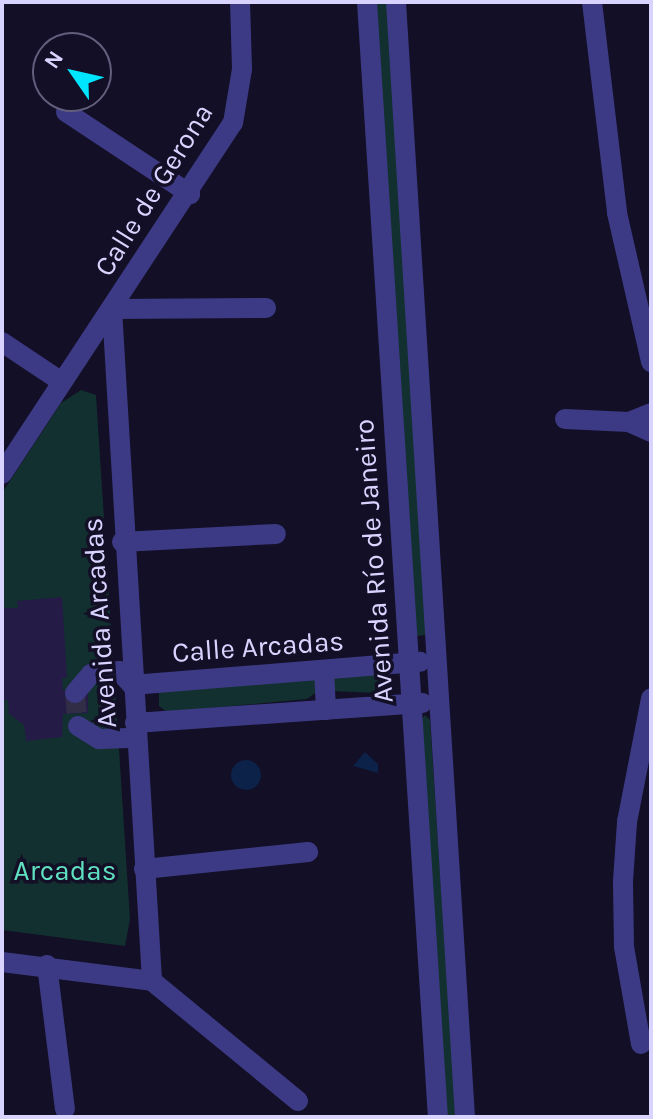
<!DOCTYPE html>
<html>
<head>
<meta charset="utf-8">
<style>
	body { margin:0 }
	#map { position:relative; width:653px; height:1119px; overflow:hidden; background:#130f26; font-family:Karla,sans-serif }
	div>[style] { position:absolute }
	.green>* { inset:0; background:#12302f }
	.water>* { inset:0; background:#0c2248 }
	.round { border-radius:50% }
	.building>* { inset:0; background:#241b47 }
	.minor-tunnel>* { height:20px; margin-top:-10px; transform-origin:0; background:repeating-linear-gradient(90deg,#312d47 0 20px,transparent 0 30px) }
	.minor>* { height:20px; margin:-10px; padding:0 10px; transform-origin:10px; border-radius:10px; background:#3d3a85 }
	span { translate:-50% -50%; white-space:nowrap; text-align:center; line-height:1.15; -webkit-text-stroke:7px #130f26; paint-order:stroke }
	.street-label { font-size:28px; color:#d9d4ff }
	.park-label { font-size:28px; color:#5fe0c0 }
	.frame { position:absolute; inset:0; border:4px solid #d9d4ff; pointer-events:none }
	.north { position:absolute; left:32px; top:32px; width:80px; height:80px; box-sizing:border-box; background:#130f26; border:2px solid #625e7d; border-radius:50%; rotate:304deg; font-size:22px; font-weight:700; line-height:32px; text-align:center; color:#d9d4ff }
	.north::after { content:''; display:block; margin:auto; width:28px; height:36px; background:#00e5ff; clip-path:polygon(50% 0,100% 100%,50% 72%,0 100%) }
</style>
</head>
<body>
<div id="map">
	<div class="green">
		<i style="clip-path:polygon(374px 2px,388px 2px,426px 635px,417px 636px)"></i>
		<i style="clip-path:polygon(81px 390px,96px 395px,130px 919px,125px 946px,2px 930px,2px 493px,61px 403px)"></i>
		<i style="clip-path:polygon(380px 668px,388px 676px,386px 688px,377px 693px,330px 691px,330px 675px)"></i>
		<i style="clip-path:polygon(317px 678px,317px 692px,307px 699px,167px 712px,159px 706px,159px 688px)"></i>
		<i style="clip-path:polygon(425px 715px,430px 720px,456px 1117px,447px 1117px,421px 720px)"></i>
	</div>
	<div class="water">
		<i style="clip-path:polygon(365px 752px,378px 764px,378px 773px,353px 766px)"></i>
		<i class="round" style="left:231px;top:760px;width:30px;height:30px"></i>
	</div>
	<div class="building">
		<i style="clip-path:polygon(62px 597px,67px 678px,62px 678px,63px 690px,88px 689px,88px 713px,63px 714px,62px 737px,26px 741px,24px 725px,9px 714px,8px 700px,2px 700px,2px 608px,18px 608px,17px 601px)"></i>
	</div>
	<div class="minor-tunnel">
		<i style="left:75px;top:693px;width:33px;rotate:85deg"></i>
	</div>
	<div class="minor">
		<i style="left:367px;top:2px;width:1117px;rotate:86.36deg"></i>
		<i style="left:396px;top:2px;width:1117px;rotate:86.46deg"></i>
		<i style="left:592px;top:2px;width:212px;rotate:83.2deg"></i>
		<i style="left:617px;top:213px;width:153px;rotate:77.1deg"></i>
		<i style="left:66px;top:112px;width:149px;rotate:33.5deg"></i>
		<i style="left:112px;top:309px;width:673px;rotate:86.59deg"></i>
		<i style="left:112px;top:309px;width:154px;rotate:-0.4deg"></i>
		<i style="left:2px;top:342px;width:72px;rotate:33.7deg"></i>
		<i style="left:565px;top:419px;width:64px;rotate:2.7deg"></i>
		<i style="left:629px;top:422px;width:24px;rotate:24deg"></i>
		<i style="left:629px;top:422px;width:24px;rotate:-22deg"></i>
		<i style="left:2px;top:474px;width:420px;rotate:-56.7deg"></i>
		<i style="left:233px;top:123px;width:55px;rotate:-80.5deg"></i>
		<i style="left:242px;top:69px;width:67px;rotate:-91.7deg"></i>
		<i style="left:122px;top:542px;width:154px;rotate:-3deg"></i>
		<i style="left:324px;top:670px;width:40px;rotate:87.1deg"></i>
		<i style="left:75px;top:693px;width:25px;rotate:-50deg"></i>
		<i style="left:91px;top:674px;width:28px;rotate:-6deg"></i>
		<i style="left:119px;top:671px;width:19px;rotate:47deg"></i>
		<i style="left:132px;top:685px;width:289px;rotate:-4.6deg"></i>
		<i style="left:135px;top:723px;width:288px;rotate:-4deg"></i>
		<i style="left:78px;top:726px;width:25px;rotate:32deg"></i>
		<i style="left:99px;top:739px;width:37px;rotate:-2deg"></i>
		<i style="left:144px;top:869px;width:165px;rotate:-5.9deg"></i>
		<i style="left:2px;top:962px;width:151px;rotate:7.2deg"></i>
		<i style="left:47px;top:965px;width:145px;rotate:82.9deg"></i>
		<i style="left:152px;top:981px;width:189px;rotate:39.4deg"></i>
		<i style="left:641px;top:1044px;width:98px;rotate:-99.9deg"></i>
		<i style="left:624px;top:947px;width:66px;rotate:-90.9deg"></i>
		<i style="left:623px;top:881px;width:59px;rotate:-86.1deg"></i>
		<i style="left:627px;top:822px;width:126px;rotate:-79deg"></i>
	</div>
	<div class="street-label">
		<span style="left:154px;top:190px;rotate:-58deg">Calle de Gerona</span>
		<span style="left:374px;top:561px;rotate:-94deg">Avenida Río de Janeiro</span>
		<span style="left:100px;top:623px;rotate:-94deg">Avenida Arcadas</span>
		<span style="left:258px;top:647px;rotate:-4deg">Calle Arcadas</span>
	</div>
	<div class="park-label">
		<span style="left:65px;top:871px">Arcadas</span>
	</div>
	<div class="frame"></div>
	<div class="north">N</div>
</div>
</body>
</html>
